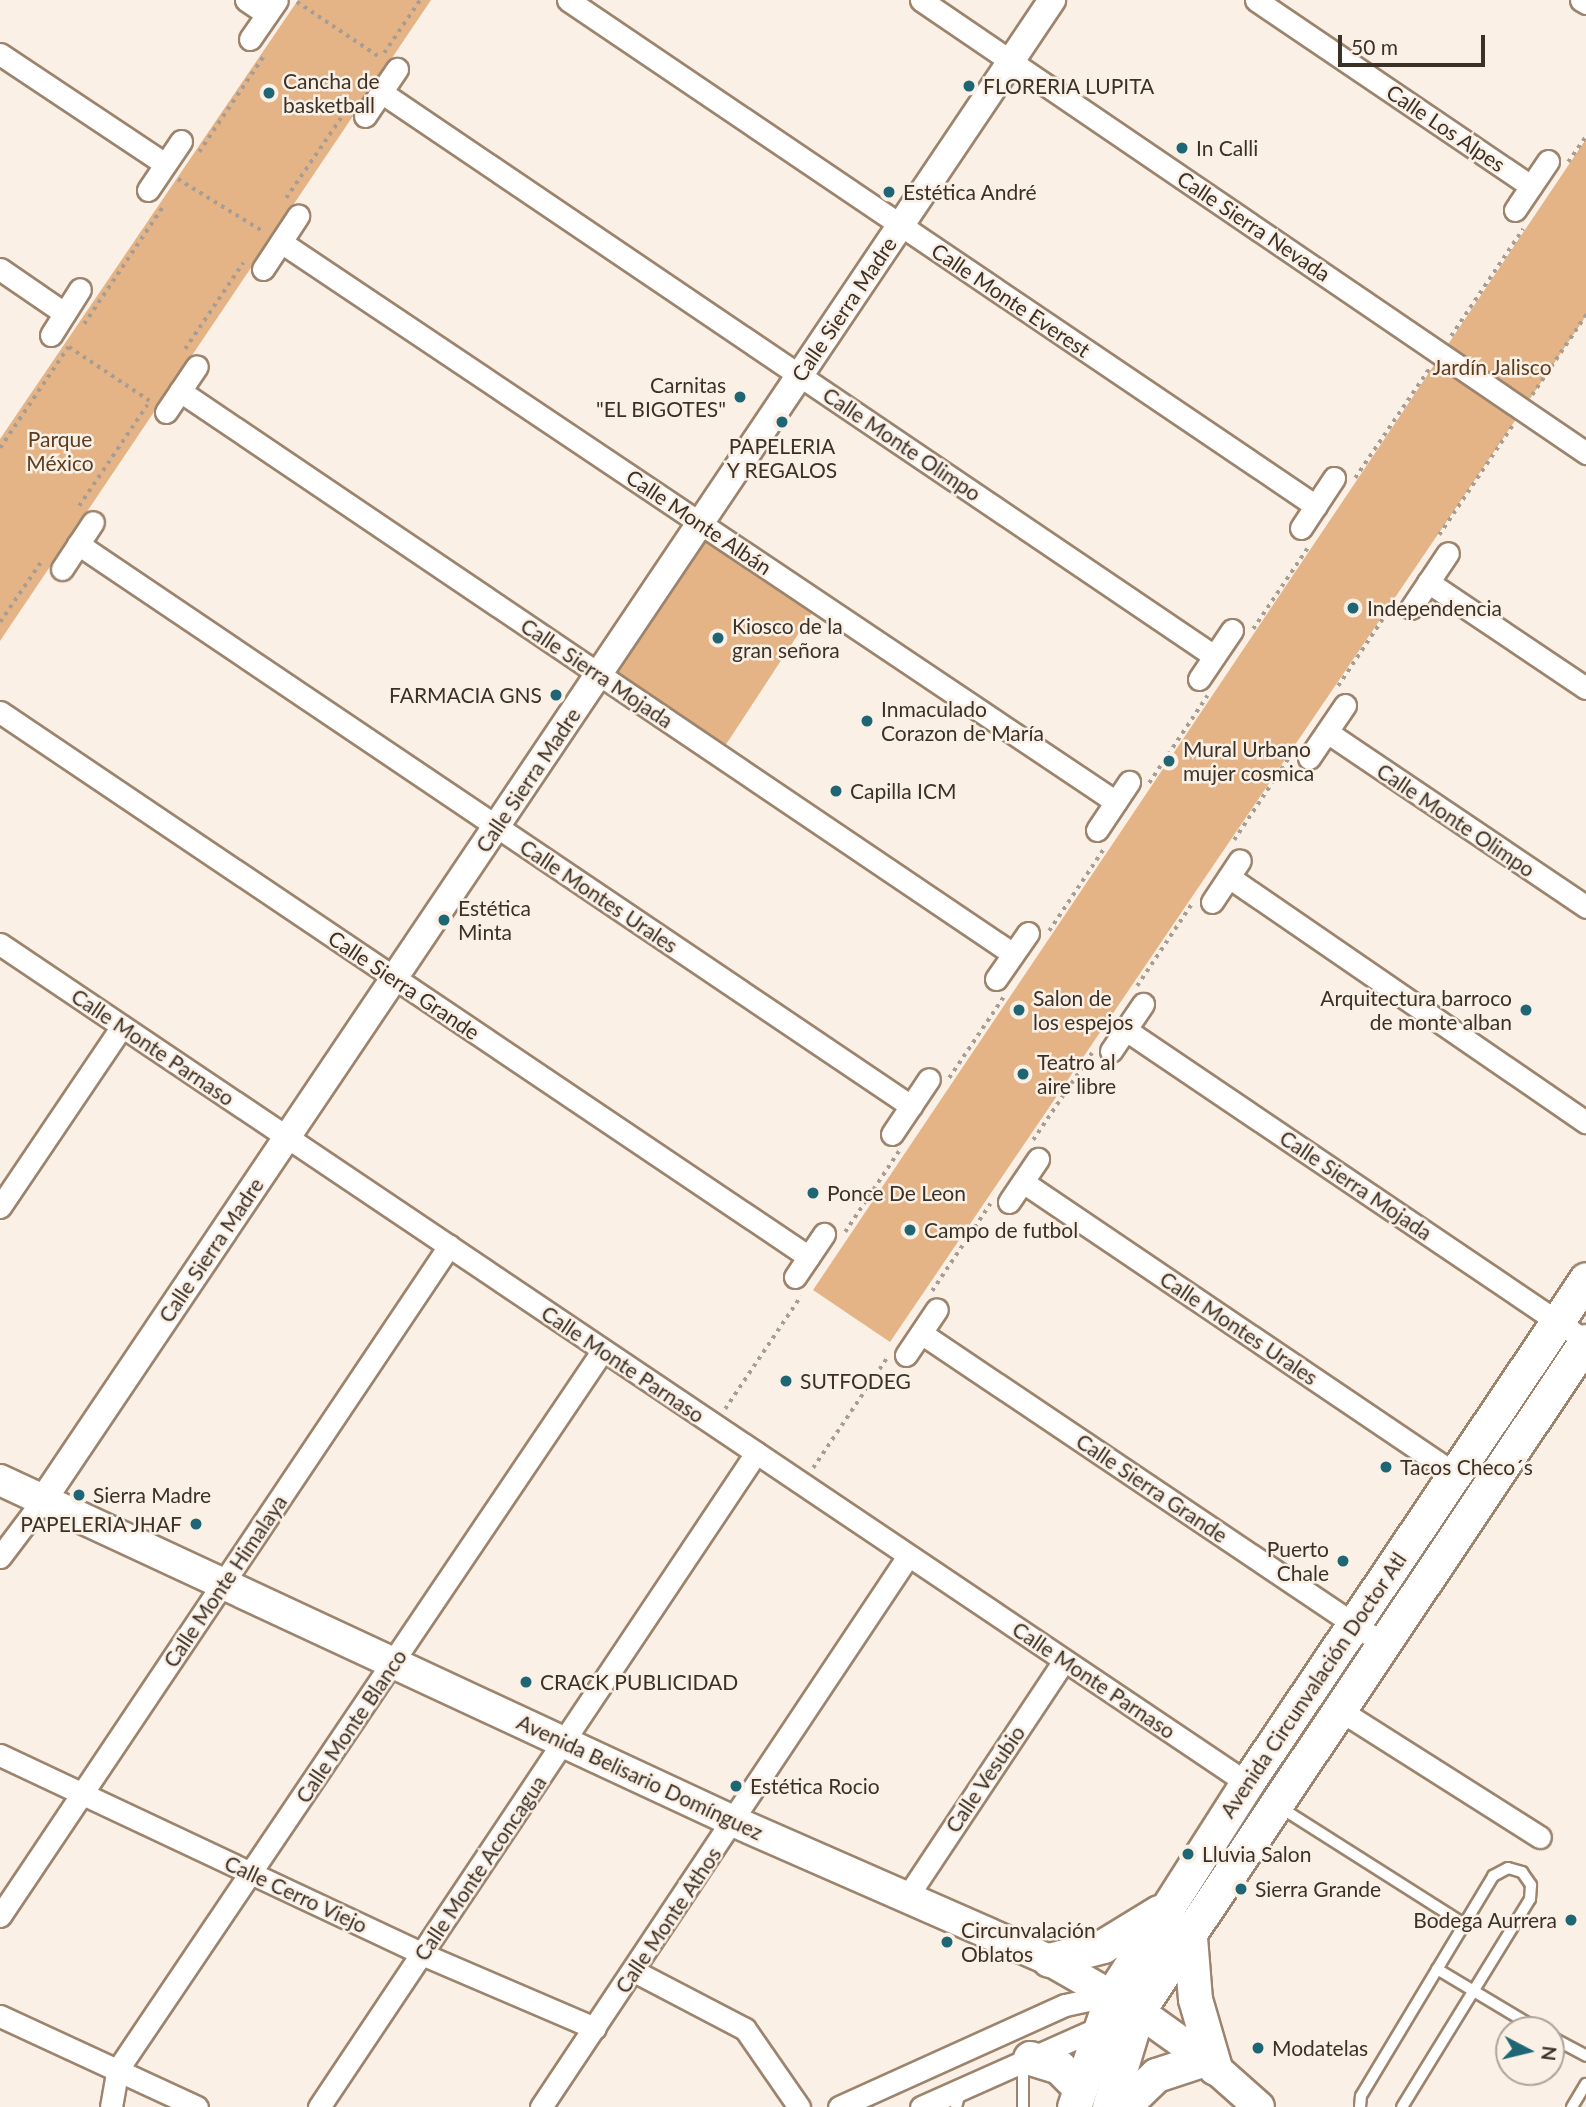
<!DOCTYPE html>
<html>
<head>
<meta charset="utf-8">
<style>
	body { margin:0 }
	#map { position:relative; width:1586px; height:2107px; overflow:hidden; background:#fbf0e6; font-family:Lato,sans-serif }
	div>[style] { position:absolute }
	.green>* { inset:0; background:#e4b487 }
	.path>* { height:3.5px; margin-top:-1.75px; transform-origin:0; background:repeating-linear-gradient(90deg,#a89d93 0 3.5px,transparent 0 8.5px) }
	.roads { filter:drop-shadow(2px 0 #9c846d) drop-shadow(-2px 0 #9c846d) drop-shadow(0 2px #9c846d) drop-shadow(0 -2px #9c846d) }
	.service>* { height:10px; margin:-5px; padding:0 5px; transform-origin:5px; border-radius:5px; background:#fff }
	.minor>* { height:21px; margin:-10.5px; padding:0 10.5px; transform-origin:10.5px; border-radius:10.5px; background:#fff }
	.tertiary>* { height:26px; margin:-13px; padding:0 13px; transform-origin:13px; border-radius:13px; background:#fff }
	.secondary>* { height:30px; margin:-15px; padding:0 15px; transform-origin:15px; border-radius:15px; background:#fff }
	.primary>* { height:33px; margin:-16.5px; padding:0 16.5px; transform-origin:16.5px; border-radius:16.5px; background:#fff }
	.dots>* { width:19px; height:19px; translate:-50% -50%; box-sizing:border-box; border:4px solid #fbf0e6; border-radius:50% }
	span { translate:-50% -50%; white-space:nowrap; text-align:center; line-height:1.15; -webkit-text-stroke:5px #fbf0e6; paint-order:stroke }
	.poi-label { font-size:21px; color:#3b3127 }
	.left { translate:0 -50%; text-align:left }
	.right { translate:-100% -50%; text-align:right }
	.street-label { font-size:21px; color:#3b3127 }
	.park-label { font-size:21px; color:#5c3d1f }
	.north { position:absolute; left:1495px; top:2016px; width:70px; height:70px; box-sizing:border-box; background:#fbf0e6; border:2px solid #aea49a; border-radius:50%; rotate:97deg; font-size:19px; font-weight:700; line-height:28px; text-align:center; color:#3b3127 }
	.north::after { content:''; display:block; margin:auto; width:24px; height:32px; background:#1f6675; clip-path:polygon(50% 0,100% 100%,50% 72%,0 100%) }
	.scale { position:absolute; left:1338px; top:35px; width:147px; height:32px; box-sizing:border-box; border:4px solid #3b3127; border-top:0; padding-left:9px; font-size:21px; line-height:24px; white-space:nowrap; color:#3b3127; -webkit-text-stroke:5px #fbf0e6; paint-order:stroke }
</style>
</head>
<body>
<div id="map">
	<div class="green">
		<i style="clip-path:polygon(298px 0,431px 0,0 641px,0 439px)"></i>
		<i style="clip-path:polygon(1586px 139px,1586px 316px,890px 1342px,813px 1290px)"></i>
		<i style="clip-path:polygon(703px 539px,814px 610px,725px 746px,614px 670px)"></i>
	</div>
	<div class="path">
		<i style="left:297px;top:2px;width:101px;rotate:33.7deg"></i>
		<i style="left:384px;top:53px;width:64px;rotate:-55.8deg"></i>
		<i style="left:199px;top:152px;width:118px;rotate:-56deg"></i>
		<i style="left:1568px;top:162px;width:32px;rotate:-55deg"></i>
		<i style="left:178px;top:179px;width:101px;rotate:31.6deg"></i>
		<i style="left:286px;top:198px;width:104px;rotate:-55.5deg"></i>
		<i style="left:84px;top:324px;width:143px;rotate:-56.1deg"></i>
		<i style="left:1451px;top:336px;width:129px;rotate:-56.1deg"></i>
		<i style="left:69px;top:347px;width:97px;rotate:33.7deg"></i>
		<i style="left:185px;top:349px;width:104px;rotate:-56deg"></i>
		<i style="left:1532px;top:395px;width:97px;rotate:-56deg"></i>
		<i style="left:0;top:448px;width:122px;rotate:-56deg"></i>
		<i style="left:1355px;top:478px;width:132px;rotate:-55.8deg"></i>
		<i style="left:79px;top:506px;width:122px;rotate:-56deg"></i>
		<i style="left:1439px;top:535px;width:133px;rotate:-56.1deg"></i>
		<i style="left:0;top:622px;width:76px;rotate:-55.7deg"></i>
		<i style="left:1253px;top:629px;width:100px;rotate:-56deg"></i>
		<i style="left:1338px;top:686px;width:97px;rotate:-56.3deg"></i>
		<i style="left:1149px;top:783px;width:105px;rotate:-56.3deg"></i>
		<i style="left:1234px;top:840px;width:97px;rotate:-56.3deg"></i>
		<i style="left:1049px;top:931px;width:97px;rotate:-56.3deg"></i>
		<i style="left:1137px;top:986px;width:101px;rotate:-56.3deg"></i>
		<i style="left:949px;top:1078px;width:97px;rotate:-56deg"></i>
		<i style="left:1033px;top:1140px;width:105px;rotate:-55.9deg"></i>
		<i style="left:845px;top:1232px;width:97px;rotate:-56.3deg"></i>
		<i style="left:932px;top:1291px;width:105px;rotate:-56.3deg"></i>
		<i style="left:725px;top:1409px;width:136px;rotate:-56.1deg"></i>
		<i style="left:813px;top:1468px;width:133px;rotate:-56.1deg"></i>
	</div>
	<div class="roads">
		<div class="service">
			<i style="left:1278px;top:1806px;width:220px;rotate:32.4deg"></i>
			<i style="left:1437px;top:1969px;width:119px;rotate:30.9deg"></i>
			<i style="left:1551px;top:2037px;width:40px;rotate:28deg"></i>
			<i style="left:1023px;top:2061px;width:46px;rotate:90deg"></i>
			<i style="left:956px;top:2107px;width:19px;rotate:-74deg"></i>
			<i style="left:1360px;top:2107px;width:11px;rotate:-85deg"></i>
			<i style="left:1361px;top:2096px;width:257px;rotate:-59deg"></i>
			<i style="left:1493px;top:1876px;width:17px;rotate:-28deg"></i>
			<i style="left:1508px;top:1868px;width:15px;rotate:16deg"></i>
			<i style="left:1522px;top:1872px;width:16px;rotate:55deg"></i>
			<i style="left:1531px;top:1885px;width:14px;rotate:94deg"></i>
			<i style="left:1530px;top:1899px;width:244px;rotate:121.6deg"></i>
			<i style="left:1572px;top:2107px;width:27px;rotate:-59deg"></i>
		</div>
		<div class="minor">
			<i style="left:246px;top:0;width:25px;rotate:34deg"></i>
			<i style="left:568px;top:0;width:903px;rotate:34.08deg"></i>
			<i style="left:921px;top:0;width:805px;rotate:34.26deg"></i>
			<i style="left:1256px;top:0;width:332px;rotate:34.1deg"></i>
			<i style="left:1581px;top:0;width:6px;rotate:31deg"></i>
			<i style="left:250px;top:39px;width:47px;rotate:-55.3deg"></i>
			<i style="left:0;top:54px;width:198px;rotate:33.7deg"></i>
			<i style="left:381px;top:92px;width:1006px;rotate:34.1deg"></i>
			<i style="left:365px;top:116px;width:57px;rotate:-55.8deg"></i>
			<i style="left:148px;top:190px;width:59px;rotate:-56deg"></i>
			<i style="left:1515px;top:210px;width:59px;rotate:-56deg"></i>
			<i style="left:281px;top:242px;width:1005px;rotate:33.85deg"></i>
			<i style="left:0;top:269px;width:78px;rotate:34.5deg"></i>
			<i style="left:263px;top:269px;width:64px;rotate:-56.6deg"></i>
			<i style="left:51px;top:335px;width:54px;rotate:-57.8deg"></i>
			<i style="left:180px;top:391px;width:1005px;rotate:34.05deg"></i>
			<i style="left:166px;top:412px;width:55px;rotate:-56deg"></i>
			<i style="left:1301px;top:528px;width:60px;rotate:-56.6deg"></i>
			<i style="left:78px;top:544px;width:1005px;rotate:34.01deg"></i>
			<i style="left:62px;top:569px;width:56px;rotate:-56.6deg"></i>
			<i style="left:1428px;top:582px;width:190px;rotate:33.9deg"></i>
			<i style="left:1411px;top:608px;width:66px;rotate:-56.1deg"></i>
			<i style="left:1199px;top:679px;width:59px;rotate:-56deg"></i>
			<i style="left:0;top:712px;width:975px;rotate:33.97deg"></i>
			<i style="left:1327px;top:732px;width:313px;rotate:34deg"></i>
			<i style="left:1309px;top:758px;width:64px;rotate:-55.8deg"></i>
			<i style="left:1097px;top:830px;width:58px;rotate:-56.3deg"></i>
			<i style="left:1229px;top:877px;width:433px;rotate:34.5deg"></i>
			<i style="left:1212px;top:902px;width:50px;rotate:-56.3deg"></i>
			<i style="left:0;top:944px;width:1503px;rotate:33.93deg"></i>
			<i style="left:996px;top:979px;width:56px;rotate:-55.2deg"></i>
			<i style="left:1126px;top:1030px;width:555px;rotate:34.06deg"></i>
			<i style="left:1111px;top:1051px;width:57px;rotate:-55.8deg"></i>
			<i style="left:892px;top:1134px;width:66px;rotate:-56.1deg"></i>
			<i style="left:1023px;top:1182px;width:521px;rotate:34.06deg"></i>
			<i style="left:1009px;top:1202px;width:52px;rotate:-56deg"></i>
			<i style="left:0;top:1207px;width:218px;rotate:-56deg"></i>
			<i style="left:795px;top:1277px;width:52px;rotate:-56deg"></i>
			<i style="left:921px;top:1333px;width:556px;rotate:33.92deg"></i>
			<i style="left:906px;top:1355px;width:55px;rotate:-56deg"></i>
			<i style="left:0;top:1557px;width:71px;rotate:-53deg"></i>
			<i style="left:1338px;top:1709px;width:239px;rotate:32.4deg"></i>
			<i style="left:0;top:1755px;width:467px;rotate:25.2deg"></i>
			<i style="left:422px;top:1954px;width:188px;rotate:23.2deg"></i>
			<i style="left:907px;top:1897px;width:283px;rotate:-56.4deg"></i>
			<i style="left:0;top:1916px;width:807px;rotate:-56.17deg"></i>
			<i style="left:634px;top:1971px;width:125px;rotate:27.6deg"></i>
			<i style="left:745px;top:2029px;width:95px;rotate:55.3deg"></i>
			<i style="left:0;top:2016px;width:217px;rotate:24.8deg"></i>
			<i style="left:111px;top:2107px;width:39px;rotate:-80deg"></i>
			<i style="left:118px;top:2069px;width:867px;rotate:-56deg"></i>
			<i style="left:319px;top:2107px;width:787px;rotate:-56.25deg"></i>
			<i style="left:541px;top:2107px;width:662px;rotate:-56.33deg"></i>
			<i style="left:839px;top:2107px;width:248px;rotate:-24.3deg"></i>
			<i style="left:1065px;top:2005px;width:48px;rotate:-12deg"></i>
			<i style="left:921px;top:2107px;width:204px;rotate:-24deg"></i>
		</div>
		<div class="tertiary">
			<i style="left:43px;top:1500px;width:1808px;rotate:-56.07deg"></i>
		</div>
		<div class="secondary">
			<i style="left:0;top:1480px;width:811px;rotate:24.95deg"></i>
			<i style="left:735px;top:1822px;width:343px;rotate:23.7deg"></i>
			<i style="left:1049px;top:1960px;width:103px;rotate:29.8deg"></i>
			<i style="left:1138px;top:2011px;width:82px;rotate:35.6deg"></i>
			<i style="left:1205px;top:2059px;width:72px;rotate:41.6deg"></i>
		</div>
		<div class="primary">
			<i style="left:1190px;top:1937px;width:62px;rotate:85.4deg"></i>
			<i style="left:1195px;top:1999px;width:72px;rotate:73.8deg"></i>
			<i style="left:1049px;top:1960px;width:56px;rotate:-14.5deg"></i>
			<i style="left:1103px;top:1946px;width:66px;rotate:-31.3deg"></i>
			<i style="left:1030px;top:2058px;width:30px;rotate:17deg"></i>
			<i style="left:1059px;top:2067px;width:30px;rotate:45deg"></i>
			<i style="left:1074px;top:2107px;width:118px;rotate:-71.3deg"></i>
			<i style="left:1112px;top:1995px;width:251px;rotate:-57.5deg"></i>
			<i style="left:1247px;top:1783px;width:607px;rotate:-56.07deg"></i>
			<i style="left:1109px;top:2107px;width:100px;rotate:-73.2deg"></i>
			<i style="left:1138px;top:2011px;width:806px;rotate:-56.23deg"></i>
			<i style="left:1123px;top:2107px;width:46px;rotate:-44.1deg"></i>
			<i style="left:1156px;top:2075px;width:52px;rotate:-18.1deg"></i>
		</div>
	</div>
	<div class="dots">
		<i style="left:969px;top:86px;background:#1f6675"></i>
		<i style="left:269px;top:93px;background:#1f6675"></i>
		<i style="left:1182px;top:148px;background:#1f6675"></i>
		<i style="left:889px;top:192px;background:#1f6675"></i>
		<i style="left:740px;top:397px;background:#1f6675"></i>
		<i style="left:782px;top:422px;background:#1f6675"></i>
		<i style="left:1353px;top:608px;background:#1f6675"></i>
		<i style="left:718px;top:638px;background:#1f6675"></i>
		<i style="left:556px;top:695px;background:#1f6675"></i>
		<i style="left:867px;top:721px;background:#1f6675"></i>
		<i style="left:1169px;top:761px;background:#1f6675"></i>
		<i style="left:836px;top:791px;background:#1f6675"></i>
		<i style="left:444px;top:920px;background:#1f6675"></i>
		<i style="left:1019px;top:1010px;background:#1f6675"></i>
		<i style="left:1526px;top:1010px;background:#1f6675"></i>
		<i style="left:1023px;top:1074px;background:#1f6675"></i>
		<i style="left:813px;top:1193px;background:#1f6675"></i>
		<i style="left:910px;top:1230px;background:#1f6675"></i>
		<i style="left:786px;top:1381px;background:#1f6675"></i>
		<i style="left:1386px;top:1467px;background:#1f6675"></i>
		<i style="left:79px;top:1495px;background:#1f6675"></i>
		<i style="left:196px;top:1524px;background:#1f6675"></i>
		<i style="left:1343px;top:1561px;background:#1f6675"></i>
		<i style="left:526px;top:1682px;background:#1f6675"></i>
		<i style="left:736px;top:1786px;background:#1f6675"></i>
		<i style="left:1188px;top:1854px;background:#1f6675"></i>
		<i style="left:1241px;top:1889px;background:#1f6675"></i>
		<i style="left:1571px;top:1920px;background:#1f6675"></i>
		<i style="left:947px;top:1942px;background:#1f6675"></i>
		<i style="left:1258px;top:2048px;background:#1f6675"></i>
	</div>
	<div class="poi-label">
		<span class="left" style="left:283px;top:93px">Cancha de<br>basketball</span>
		<span class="left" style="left:983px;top:86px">FLORERIA LUPITA</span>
		<span class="left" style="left:1196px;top:148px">In Calli</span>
		<span class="left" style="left:903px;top:192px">Estética André</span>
		<span class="right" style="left:726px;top:397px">Carnitas<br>"EL BIGOTES"</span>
		<span style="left:782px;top:458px">PAPELERIA<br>Y REGALOS</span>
		<span class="left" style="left:1367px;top:608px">Independencia</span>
		<span class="left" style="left:732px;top:638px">Kiosco de la<br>gran señora</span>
		<span class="right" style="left:542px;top:695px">FARMACIA GNS</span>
		<span class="left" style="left:881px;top:721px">Inmaculado<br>Corazon de María</span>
		<span class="left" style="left:1183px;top:761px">Mural Urbano<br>mujer cosmica</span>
		<span class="left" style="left:850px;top:791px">Capilla ICM</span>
		<span class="left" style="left:458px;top:920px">Estética<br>Minta</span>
		<span class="left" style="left:1033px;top:1010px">Salon de<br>los espejos</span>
		<span class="right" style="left:1512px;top:1010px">Arquitectura barroco<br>de monte alban</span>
		<span class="left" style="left:1037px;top:1074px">Teatro al<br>aire libre</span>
		<span class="left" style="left:827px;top:1193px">Ponce De Leon</span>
		<span class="left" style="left:924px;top:1230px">Campo de futbol</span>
		<span class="left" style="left:800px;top:1381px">SUTFODEG</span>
		<span class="left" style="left:1400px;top:1467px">Tacos Checo´s</span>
		<span class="left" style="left:93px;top:1495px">Sierra Madre</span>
		<span class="right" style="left:182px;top:1524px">PAPELERIA JHAF</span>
		<span class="right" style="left:1329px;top:1561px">Puerto<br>Chale</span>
		<span class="left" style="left:540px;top:1682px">CRACK PUBLICIDAD</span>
		<span class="left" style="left:750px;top:1786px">Estética Rocio</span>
		<span class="left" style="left:1202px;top:1854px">Lluvia Salon</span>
		<span class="left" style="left:1255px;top:1889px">Sierra Grande</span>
		<span class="right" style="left:1557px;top:1920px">Bodega Aurrera</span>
		<span class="left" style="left:961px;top:1942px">Circunvalación<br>Oblatos</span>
		<span class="left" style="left:1272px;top:2048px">Modatelas</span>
	</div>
	<div class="street-label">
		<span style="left:1446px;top:128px;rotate:34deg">Calle Los Alpes</span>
		<span style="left:1254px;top:226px;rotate:34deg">Calle Sierra Nevada</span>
		<span style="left:1011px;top:300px;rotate:34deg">Calle Monte Everest</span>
		<span style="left:844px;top:309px;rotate:-56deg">Calle Sierra Madre</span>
		<span style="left:902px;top:444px;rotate:34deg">Calle Monte Olimpo</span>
		<span style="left:699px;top:522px;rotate:34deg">Calle Monte Albán</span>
		<span style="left:597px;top:673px;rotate:34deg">Calle Sierra Mojada</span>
		<span style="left:528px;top:780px;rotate:-56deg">Calle Sierra Madre</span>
		<span style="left:1456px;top:820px;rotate:34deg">Calle Monte Olimpo</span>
		<span style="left:599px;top:896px;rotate:34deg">Calle Montes Urales</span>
		<span style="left:404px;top:985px;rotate:34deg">Calle Sierra Grande</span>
		<span style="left:153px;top:1047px;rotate:34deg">Calle Monte Parnaso</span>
		<span style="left:1356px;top:1185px;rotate:34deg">Calle Sierra Mojada</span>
		<span style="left:211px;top:1250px;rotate:-56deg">Calle Sierra Madre</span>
		<span style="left:1239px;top:1328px;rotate:34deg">Calle Montes Urales</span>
		<span style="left:623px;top:1364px;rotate:34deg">Calle Monte Parnaso</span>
		<span style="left:1152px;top:1488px;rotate:34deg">Calle Sierra Grande</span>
		<span style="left:225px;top:1581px;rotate:-56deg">Calle Monte Himalaya</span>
		<span style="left:1094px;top:1680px;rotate:34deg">Calle Monte Parnaso</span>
		<span style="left:1313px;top:1685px;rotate:-56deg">Avenida Circunvalación Doctor Atl</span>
		<span style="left:351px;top:1726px;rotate:-56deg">Calle Monte Blanco</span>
		<span style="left:640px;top:1777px;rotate:25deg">Avenida Belisario Domínguez</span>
		<span style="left:985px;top:1779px;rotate:-56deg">Calle Vesubio</span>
		<span style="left:480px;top:1868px;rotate:-56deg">Calle Monte Aconcagua</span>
		<span style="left:296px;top:1894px;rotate:25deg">Calle Cerro Viejo</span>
		<span style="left:668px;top:1920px;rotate:-56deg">Calle Monte Athos</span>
	</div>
	<div class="park-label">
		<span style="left:1492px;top:367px">Jardín Jalisco</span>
		<span style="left:60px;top:451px">Parque<br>México</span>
	</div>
	<div class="north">N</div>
	<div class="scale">50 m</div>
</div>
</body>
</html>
